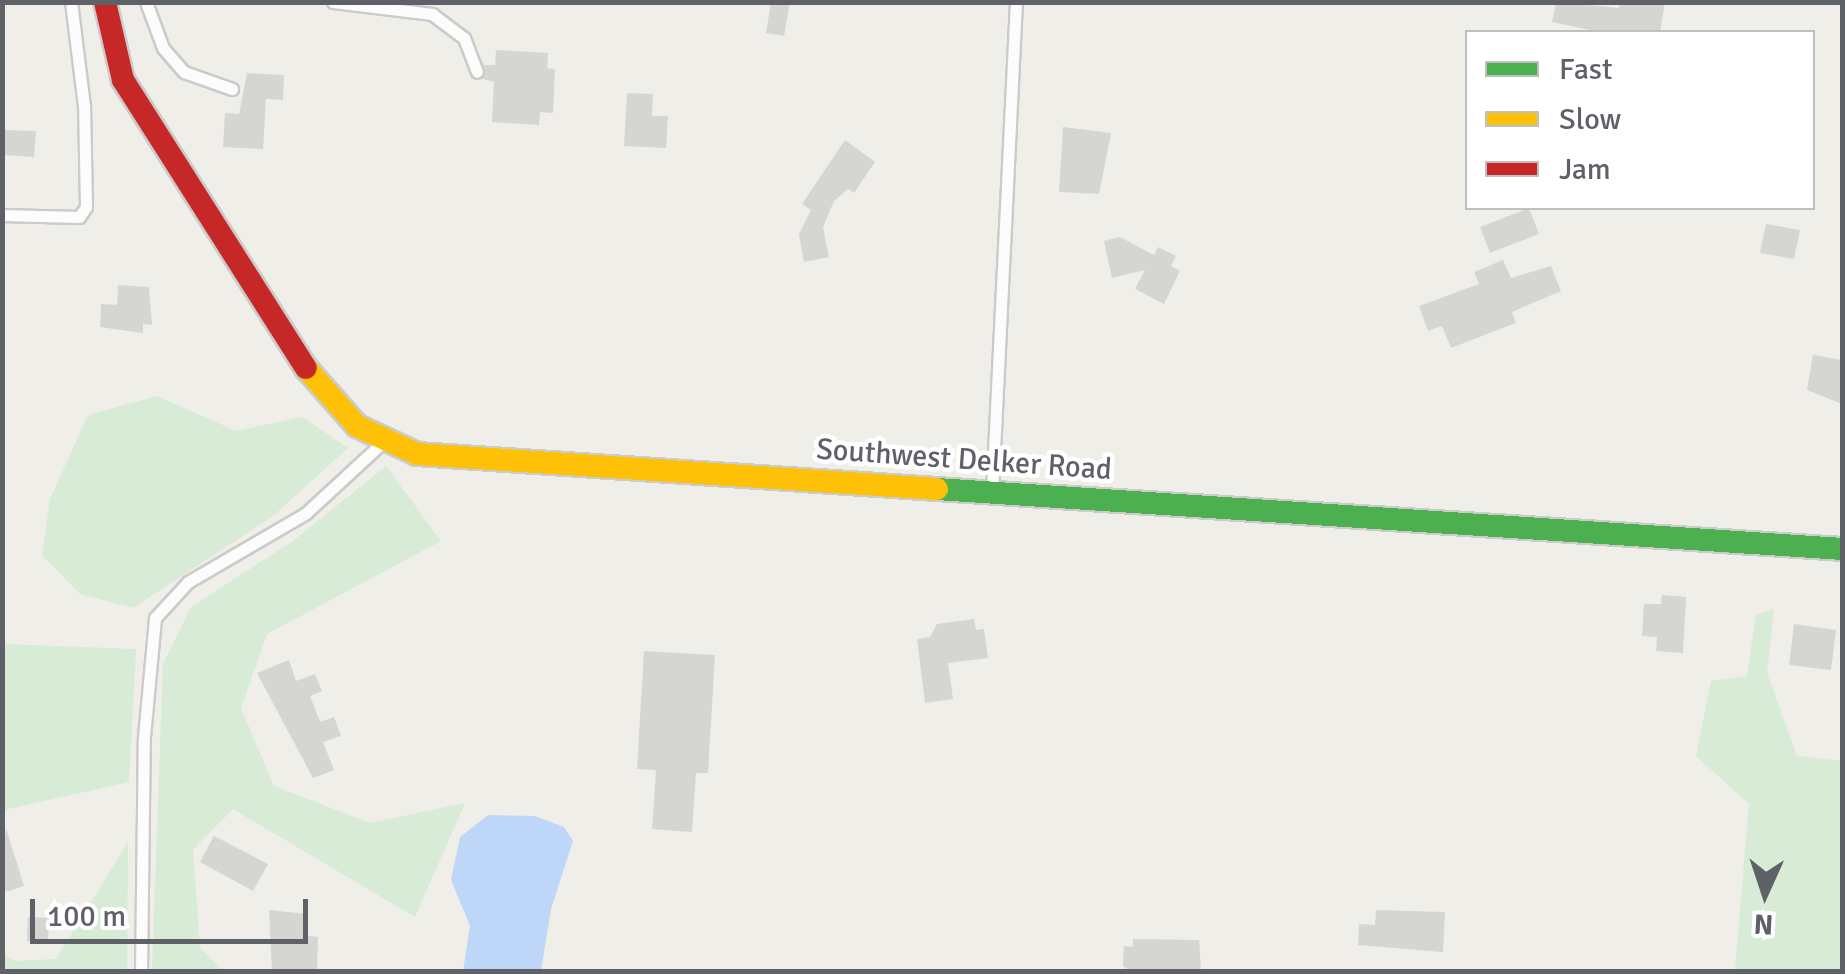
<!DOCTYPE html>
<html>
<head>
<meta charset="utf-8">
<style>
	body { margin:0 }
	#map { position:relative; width:1845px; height:974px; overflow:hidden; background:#efeee9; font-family:Signika,sans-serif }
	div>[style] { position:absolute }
	.green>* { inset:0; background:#d7ebd7 }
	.water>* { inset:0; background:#bed7f8 }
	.building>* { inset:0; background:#d5d5d2 }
	.roads { filter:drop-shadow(2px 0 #cbcbca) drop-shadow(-2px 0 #cbcbca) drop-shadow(0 2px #cbcbca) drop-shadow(0 -2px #cbcbca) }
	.lane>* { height:11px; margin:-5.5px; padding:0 5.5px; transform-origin:5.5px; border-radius:5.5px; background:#fdfcfc }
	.fast>* { height:22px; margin:-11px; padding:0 11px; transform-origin:11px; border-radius:11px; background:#4caf50 }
	.slow>* { height:22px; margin:-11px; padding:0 11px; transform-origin:11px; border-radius:11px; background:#ffc107 }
	.jam>* { height:22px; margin:-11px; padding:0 11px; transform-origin:11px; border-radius:11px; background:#c62828 }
	span { translate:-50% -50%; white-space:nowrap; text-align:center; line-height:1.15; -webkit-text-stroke:9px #fff; paint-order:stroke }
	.street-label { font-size:30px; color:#5e6168 }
	.frame { position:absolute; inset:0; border:5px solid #5e6168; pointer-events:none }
	.legend { position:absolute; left:1465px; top:30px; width:350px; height:180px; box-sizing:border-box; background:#fff; border:2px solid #bfc0c3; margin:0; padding:12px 18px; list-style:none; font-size:30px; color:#5e6168 }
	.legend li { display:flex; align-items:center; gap:20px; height:50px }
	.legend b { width:50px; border:2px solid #bfc0c3 }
	.north { position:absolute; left:1715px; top:844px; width:100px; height:100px; -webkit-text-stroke:8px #fff; paint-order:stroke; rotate:183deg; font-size:28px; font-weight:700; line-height:40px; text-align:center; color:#5e6168 }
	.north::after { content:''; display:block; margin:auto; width:35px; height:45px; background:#5e6168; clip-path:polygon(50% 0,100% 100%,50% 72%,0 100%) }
	.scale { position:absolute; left:30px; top:899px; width:278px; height:45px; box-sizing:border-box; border:5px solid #5e6168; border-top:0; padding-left:12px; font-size:30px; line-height:35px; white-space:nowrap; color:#5e6168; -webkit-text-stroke:8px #fff; paint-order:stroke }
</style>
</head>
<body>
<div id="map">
	<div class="green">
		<i style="clip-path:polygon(157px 396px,236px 431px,302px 417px,348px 448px,273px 516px,133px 608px,80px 594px,42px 555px,50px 499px,88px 415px)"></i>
		<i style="clip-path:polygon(386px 466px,441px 541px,267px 634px,241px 708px,274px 786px,370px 823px,465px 803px,415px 917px,233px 809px,193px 850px,200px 948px,224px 971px,152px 971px,163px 664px,191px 607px,293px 541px)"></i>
		<i style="clip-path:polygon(1774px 609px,1767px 673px,1797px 756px,1842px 761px,1842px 971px,1735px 971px,1749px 804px,1696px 756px,1711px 681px,1747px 676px,1756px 615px)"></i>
		<i style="clip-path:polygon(3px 644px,136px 649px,129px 782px,3px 810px)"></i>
		<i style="clip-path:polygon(128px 842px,127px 971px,3px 971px,3px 954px,14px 961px,56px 959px)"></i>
	</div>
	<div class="water">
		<i style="clip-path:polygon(488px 815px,535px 816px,564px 827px,573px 841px,551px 909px,541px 971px,463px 971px,470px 926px,451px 880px,460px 837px)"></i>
	</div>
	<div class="building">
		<i style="clip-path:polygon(771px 2px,790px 2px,784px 36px,766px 33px)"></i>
		<i style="clip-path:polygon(1556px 2px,1619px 8px,1620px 2px,1665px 2px,1660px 32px,1599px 32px,1552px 22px)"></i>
		<i style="clip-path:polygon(496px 50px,548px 53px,547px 68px,555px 69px,553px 113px,540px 112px,539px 125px,492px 122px,494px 82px,483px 79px,484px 65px,495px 65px)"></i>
		<i style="clip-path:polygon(247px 73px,284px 75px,283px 100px,266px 99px,263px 149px,223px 147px,225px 113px,239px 114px)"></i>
		<i style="clip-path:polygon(627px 93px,653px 94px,652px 116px,668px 116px,666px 148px,624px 146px)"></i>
		<i style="clip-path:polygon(1063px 127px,1111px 133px,1099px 194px,1059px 192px)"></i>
		<i style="clip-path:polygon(2px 130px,36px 131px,34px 157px,2px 155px)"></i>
		<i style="clip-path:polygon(845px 140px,875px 162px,854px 193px,848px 189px,834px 201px,823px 227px,829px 257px,804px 262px,799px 234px,811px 210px,802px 204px)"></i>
		<i style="clip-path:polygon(1529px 208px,1539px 234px,1490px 253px,1480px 227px)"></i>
		<i style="clip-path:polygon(1766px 224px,1800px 230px,1794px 259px,1760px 253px)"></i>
		<i style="clip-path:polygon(1120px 237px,1154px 255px,1158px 247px,1176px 256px,1171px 266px,1180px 271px,1164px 304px,1135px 289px,1145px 270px,1112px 278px,1104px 241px)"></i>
		<i style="clip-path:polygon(1503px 260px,1511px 278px,1551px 266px,1561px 291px,1512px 312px,1516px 323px,1451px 348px,1442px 326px,1428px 331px,1419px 306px,1479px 284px,1474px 272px)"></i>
		<i style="clip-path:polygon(118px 285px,149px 287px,152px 325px,143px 324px,143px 333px,100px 327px,101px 304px,117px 305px)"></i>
		<i style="clip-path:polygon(1813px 355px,1842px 360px,1842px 404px,1807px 390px)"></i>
		<i style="clip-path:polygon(1662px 595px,1686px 597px,1683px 653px,1656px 651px,1657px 637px,1642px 636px,1644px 604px,1661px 604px)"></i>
		<i style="clip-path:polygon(974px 619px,976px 630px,984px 629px,988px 658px,948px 663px,953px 699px,925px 703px,917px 639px,930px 637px,937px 624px)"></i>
		<i style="clip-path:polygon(1794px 624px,1836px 630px,1831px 670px,1789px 665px)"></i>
		<i style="clip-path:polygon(644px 651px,715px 655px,708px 773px,696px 773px,692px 832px,652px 829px,656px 770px,637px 769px)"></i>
		<i style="clip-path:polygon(289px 660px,296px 681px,315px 674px,322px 691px,310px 696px,320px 722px,334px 717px,341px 736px,323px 742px,334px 770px,313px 778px,257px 673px)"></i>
		<i style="clip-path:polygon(6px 828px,24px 886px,6px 892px,2px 880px)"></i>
		<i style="clip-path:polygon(214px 836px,268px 864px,253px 891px,200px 862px)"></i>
		<i style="clip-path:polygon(269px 910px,307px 914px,307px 936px,318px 937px,317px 972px,272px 972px)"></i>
		<i style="clip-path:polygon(1376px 910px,1445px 912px,1443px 952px,1358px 945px,1359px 924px,1375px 925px)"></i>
		<i style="clip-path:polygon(28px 917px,49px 918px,48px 942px,27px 941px)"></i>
		<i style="clip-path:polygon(1133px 939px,1199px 940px,1201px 969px,1132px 972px,1123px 966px,1124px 946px,1133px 947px)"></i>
	</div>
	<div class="roads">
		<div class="lane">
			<i style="left:146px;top:2px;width:49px;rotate:69.7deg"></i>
			<i style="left:163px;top:48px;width:32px;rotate:49deg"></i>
			<i style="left:184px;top:72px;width:51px;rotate:19.5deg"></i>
			<i style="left:333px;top:2px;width:100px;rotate:6.9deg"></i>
			<i style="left:432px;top:14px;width:40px;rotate:37deg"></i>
			<i style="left:464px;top:38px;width:36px;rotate:69deg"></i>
			<i style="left:2px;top:215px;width:77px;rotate:1.5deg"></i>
			<i style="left:79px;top:217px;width:12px;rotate:-55deg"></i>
			<i style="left:86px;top:207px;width:101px;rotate:-91.1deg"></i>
			<i style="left:84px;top:106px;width:105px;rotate:-97.1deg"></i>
			<i style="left:992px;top:492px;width:491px;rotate:-87.2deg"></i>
			<i style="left:141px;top:972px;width:235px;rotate:-89.3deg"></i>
			<i style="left:144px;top:737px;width:120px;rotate:-84.7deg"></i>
			<i style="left:155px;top:618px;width:49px;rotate:-47.5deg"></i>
			<i style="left:188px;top:582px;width:137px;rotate:-30.3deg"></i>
			<i style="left:306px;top:513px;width:105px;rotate:-42.7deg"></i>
		</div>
		<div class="fast">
			<i style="left:937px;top:489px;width:907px;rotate:3.79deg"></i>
		</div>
		<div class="slow">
			<i style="left:306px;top:368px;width:77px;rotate:48.7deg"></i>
			<i style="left:357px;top:426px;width:66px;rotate:25deg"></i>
			<i style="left:417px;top:454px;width:521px;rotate:3.85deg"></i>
		</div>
		<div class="jam">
			<i style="left:105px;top:2px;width:80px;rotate:77deg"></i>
			<i style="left:123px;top:80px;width:341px;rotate:57.6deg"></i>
		</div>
	</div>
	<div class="street-label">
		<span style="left:964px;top:460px;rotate:4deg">Southwest Delker Road</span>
	</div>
	<div class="frame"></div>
	<ul class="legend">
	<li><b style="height:12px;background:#4caf50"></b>Fast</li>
	<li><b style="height:12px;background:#ffc107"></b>Slow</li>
	<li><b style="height:12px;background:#c62828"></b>Jam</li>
	</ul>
	<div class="north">N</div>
	<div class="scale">100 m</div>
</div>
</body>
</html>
